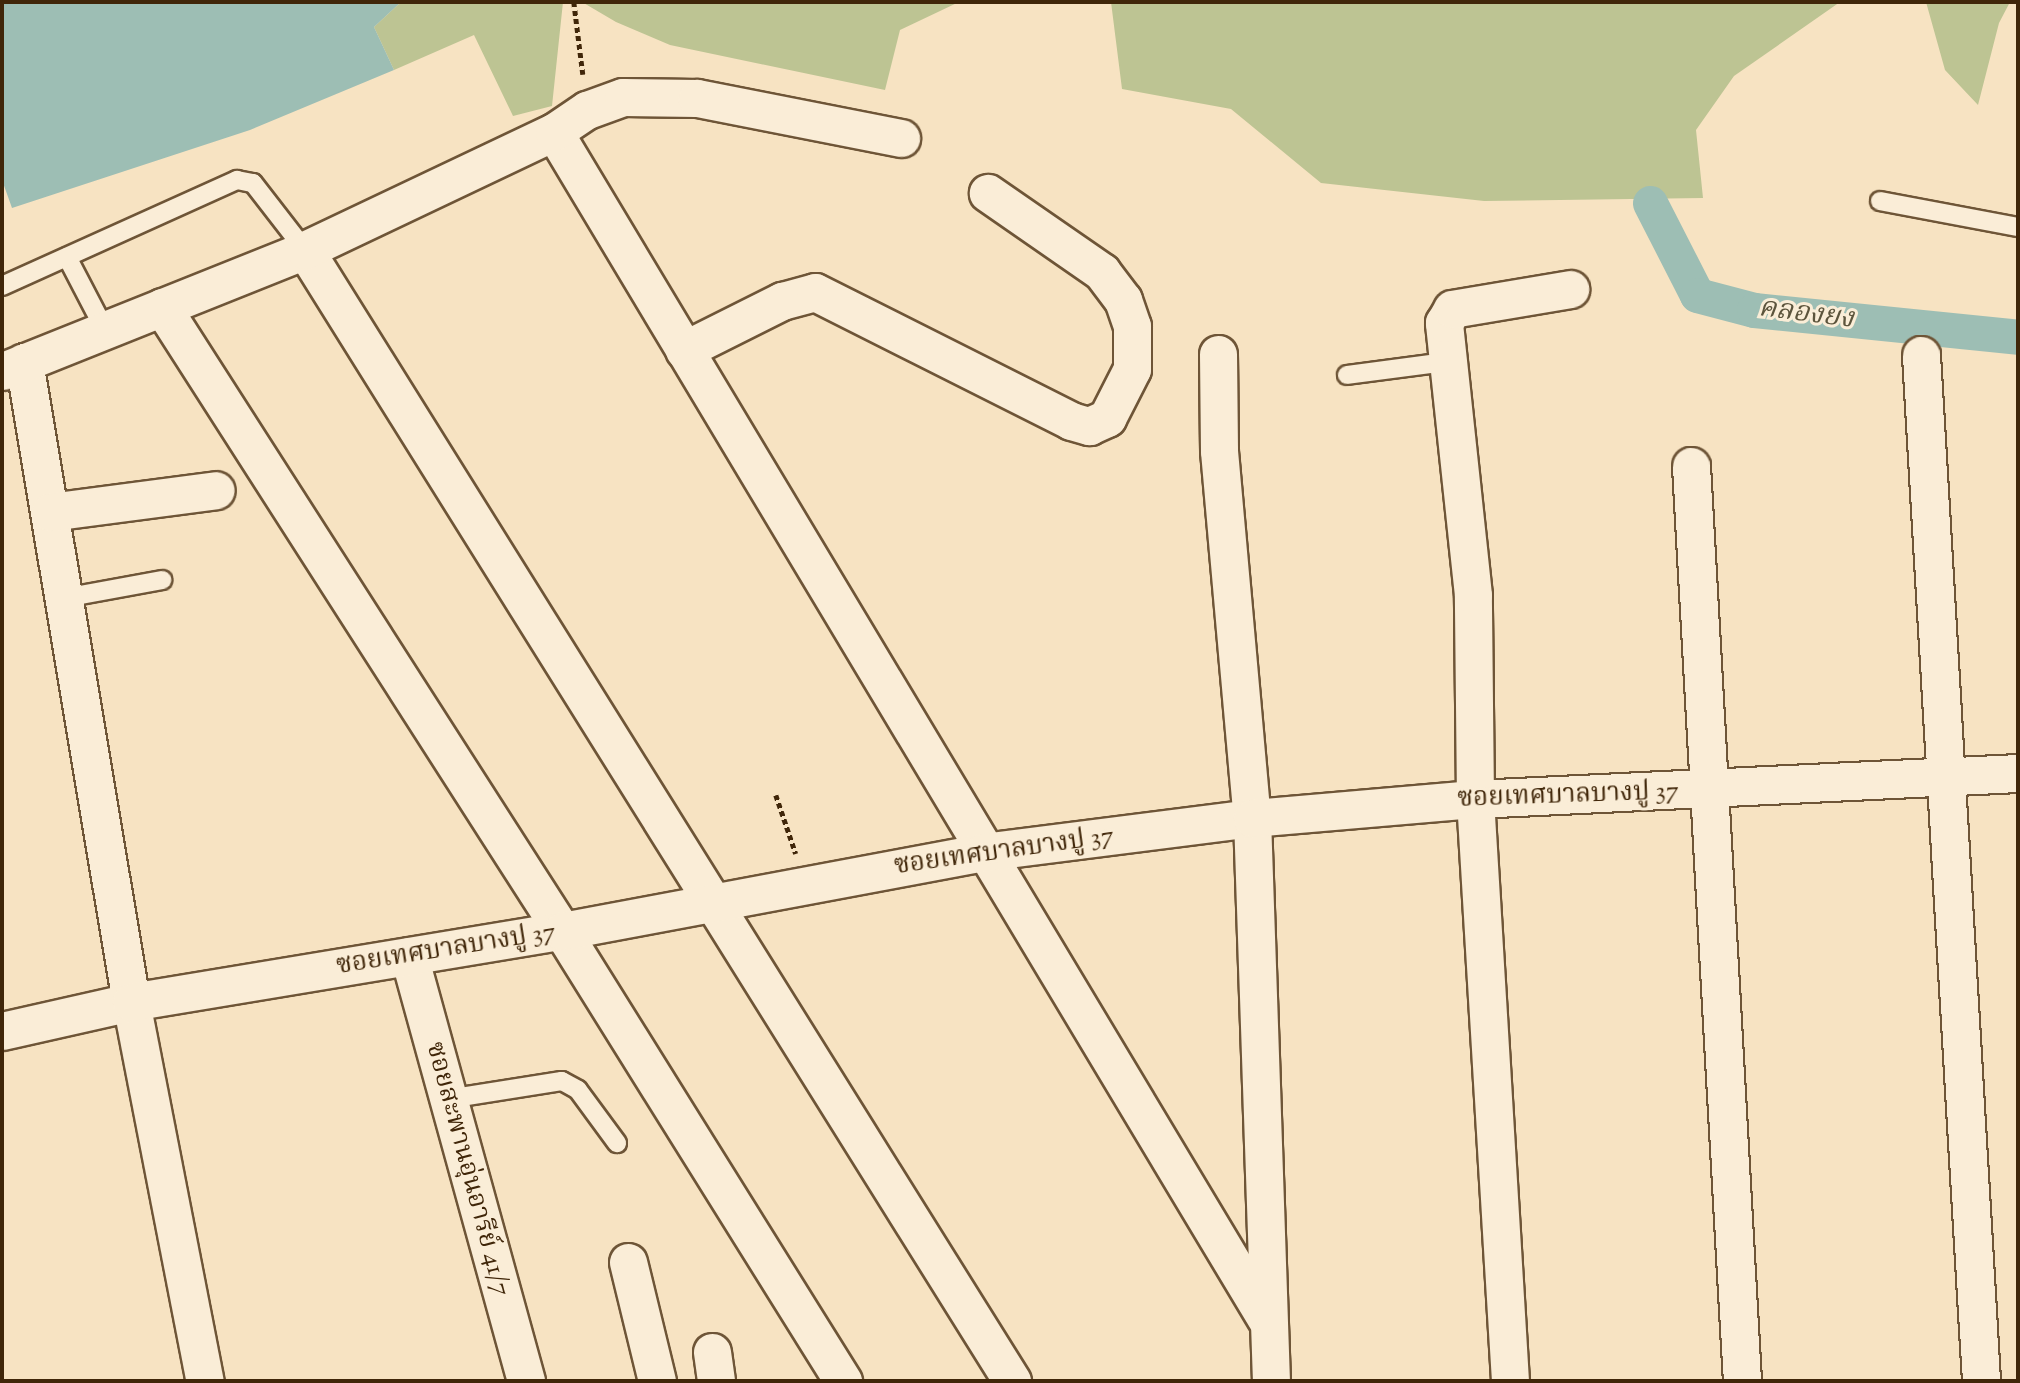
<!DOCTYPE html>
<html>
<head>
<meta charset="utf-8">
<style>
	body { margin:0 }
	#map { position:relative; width:2020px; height:1383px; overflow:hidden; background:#f7e3c2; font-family:"Sorts Mill Goudy","Noto Serif Thai",serif }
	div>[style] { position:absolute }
	.green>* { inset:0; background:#bdc493 }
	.water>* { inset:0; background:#9dbeb4 }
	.canal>* { height:35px; margin:-17.5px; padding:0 17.5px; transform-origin:17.5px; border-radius:17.5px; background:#9dbeb4 }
	.path>* { height:4.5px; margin-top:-2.25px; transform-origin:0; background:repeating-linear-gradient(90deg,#402609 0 5px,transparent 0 8.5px) }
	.roads { filter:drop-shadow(2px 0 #6e5537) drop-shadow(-2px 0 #6e5537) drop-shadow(0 2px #6e5537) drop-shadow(0 -2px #6e5537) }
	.service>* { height:18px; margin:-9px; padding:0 9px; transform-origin:9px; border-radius:9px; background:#faedd7 }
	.minor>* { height:37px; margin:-18.5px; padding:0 18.5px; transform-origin:18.5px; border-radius:18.5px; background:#faedd7 }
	span { translate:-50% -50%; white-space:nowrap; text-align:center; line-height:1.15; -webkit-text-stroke:6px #faedd7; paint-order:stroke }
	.street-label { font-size:26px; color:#402609 }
	.water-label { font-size:28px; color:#5c543c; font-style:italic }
	.frame { position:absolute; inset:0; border:4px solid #402609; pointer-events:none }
</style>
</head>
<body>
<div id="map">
	<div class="green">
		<i style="clip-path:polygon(401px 2px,563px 2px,552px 106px,513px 116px,474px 35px,394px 70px,374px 27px)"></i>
		<i style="clip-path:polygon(582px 2px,959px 2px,900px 30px,885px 90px,670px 45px,616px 22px)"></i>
		<i style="clip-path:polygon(1111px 2px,1840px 2px,1734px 76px,1696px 130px,1703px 198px,1484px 201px,1321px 183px,1231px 109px,1122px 89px)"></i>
		<i style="clip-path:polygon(1926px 2px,2010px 2px,1999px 23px,1978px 105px,1945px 70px)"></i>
	</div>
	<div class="water">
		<i style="clip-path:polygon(2px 2px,401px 2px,374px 27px,394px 70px,250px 130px,12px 208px,2px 180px)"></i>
	</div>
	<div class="canal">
		<i style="left:1650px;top:203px;width:103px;rotate:62.9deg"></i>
		<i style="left:1697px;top:295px;width:59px;rotate:14.7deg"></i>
		<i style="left:1754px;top:310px;width:265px;rotate:5.8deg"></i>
	</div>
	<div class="path">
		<i style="left:574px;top:2px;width:73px;rotate:82.9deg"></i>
		<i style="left:776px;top:795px;width:62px;rotate:71.3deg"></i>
	</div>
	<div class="roads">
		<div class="service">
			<i style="left:1880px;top:201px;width:140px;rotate:10.7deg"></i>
			<i style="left:67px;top:257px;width:82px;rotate:62.5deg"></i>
			<i style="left:2px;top:286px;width:258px;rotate:-24.3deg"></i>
			<i style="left:237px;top:180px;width:16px;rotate:11deg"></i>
			<i style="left:253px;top:183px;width:85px;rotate:52.2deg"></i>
			<i style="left:1347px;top:375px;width:100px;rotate:-7.5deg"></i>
			<i style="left:64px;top:598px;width:100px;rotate:-10.4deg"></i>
			<i style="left:448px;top:1099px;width:115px;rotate:-9deg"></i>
			<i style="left:562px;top:1081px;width:18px;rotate:29deg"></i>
			<i style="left:578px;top:1090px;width:66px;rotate:53.7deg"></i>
		</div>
		<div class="minor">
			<i style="left:554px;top:132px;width:1384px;rotate:59.04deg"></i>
			<i style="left:305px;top:250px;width:1334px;rotate:57.99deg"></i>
			<i style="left:162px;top:307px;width:741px;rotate:57.34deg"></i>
			<i style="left:562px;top:931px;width:531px;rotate:58.02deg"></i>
			<i style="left:684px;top:350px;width:110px;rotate:-26.6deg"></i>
			<i style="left:782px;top:301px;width:34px;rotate:-15deg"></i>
			<i style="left:815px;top:292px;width:287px;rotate:26.7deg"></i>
			<i style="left:1071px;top:421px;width:19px;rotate:16deg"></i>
			<i style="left:1089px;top:426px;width:20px;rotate:-24deg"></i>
			<i style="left:1107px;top:418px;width:55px;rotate:-63deg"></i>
			<i style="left:1132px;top:369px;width:43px;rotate:-90deg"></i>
			<i style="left:1132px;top:326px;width:28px;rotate:-109deg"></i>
			<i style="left:1123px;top:300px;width:35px;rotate:-127deg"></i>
			<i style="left:1102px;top:272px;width:139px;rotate:-145.3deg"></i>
			<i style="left:1218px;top:354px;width:97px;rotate:89.4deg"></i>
			<i style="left:1219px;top:451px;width:368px;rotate:84.9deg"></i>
			<i style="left:1252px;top:818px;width:563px;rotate:88.07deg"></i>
			<i style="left:1921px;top:355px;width:1028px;rotate:86.65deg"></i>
			<i style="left:24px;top:362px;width:649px;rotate:80.51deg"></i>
			<i style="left:131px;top:1002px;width:386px;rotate:79deg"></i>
			<i style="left:3px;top:371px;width:325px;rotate:-21.8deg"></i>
			<i style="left:305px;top:250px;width:276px;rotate:-25.4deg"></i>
			<i style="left:554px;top:132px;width:40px;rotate:-34deg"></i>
			<i style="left:587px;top:110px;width:38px;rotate:-20deg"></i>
			<i style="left:623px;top:97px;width:74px;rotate:0.8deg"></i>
			<i style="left:697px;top:98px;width:208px;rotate:11.1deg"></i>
			<i style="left:1691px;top:466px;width:916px;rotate:86.81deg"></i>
			<i style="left:50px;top:512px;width:167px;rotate:-7.5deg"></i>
			<i style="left:409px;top:956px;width:441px;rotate:74.6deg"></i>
			<i style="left:2px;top:1031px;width:132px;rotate:-12.7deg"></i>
			<i style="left:131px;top:1002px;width:437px;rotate:-9.4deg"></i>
			<i style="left:562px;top:931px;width:428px;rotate:-10.6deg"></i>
			<i style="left:983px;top:852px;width:271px;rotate:-7.2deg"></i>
			<i style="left:1252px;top:818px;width:224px;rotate:-4.9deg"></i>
			<i style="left:1475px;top:799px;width:544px;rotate:-2.74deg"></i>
			<i style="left:628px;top:1262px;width:122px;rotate:76.3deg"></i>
			<i style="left:712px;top:1352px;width:29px;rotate:82deg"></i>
			<i style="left:1510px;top:1381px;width:583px;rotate:-93.44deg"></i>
			<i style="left:1475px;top:799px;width:204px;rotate:-90.6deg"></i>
			<i style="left:1473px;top:595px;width:274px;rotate:-96.1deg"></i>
			<i style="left:1444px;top:323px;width:16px;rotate:-60deg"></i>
			<i style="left:1452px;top:309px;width:120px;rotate:-9.6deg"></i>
		</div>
	</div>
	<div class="street-label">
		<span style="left:1568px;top:796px;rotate:-2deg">ซอยเทศบาลบางปู 37</span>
		<span style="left:1004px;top:852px;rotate:-8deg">ซอยเทศบาลบางปู 37</span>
		<span style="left:446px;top:950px;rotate:-9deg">ซอยเทศบาลบางปู 37</span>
		<span style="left:467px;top:1169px;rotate:75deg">ซอยสะพานอุ่นอารีย์ 41/7</span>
	</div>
	<div class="water-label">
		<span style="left:1806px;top:314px;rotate:7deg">คลองยง</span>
	</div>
	<div class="frame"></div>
</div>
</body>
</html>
